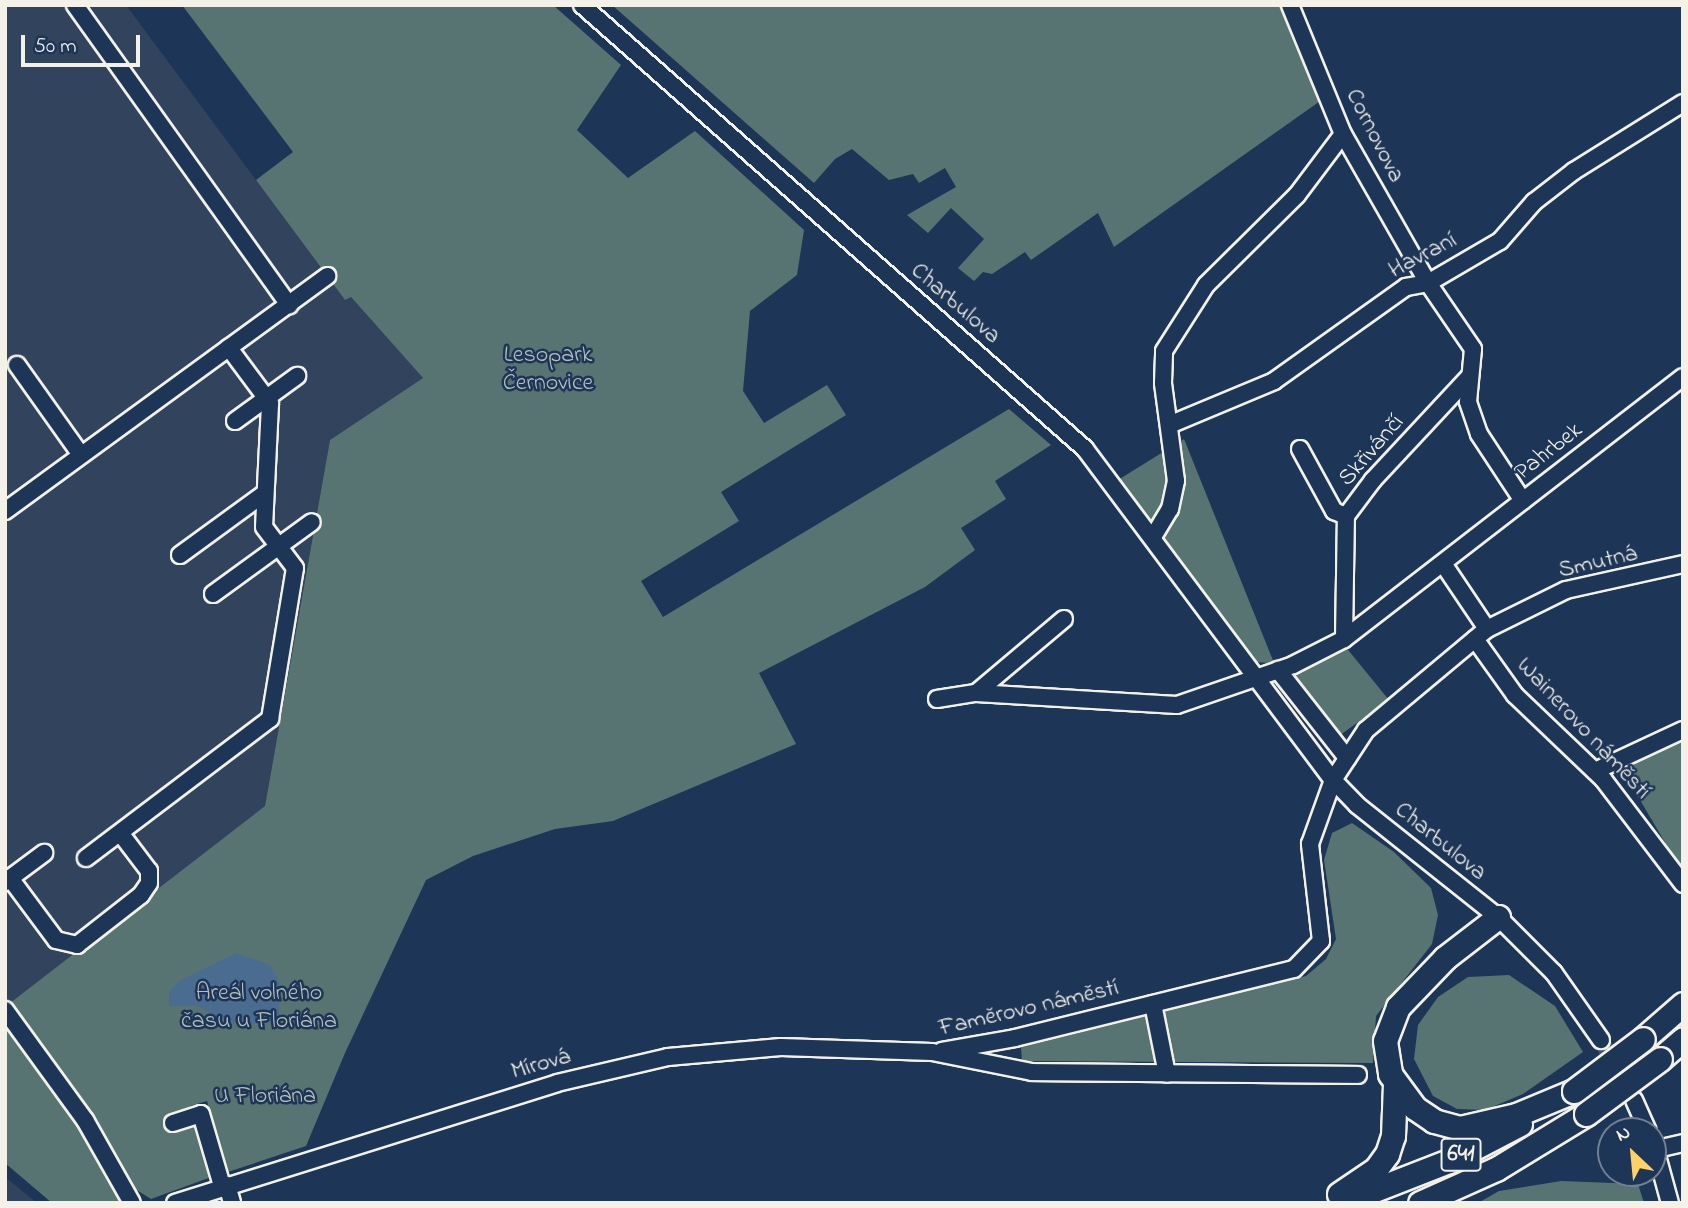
<!DOCTYPE html>
<html>
<head>
<meta charset="utf-8">
<style>
	body { margin:0 }
	#map { position:relative; width:1688px; height:1208px; overflow:hidden; background:#1d3557; font-family:"Indie Flower",sans-serif }
	div>[style] { position:absolute }
	.built>* { inset:0; background:#31435d }
	.green>* { inset:0; background:#587472 }
	.water>* { inset:0; background:#4b6c91 }
	.minor-tunnel>* { height:16px; margin-top:-8px; transform-origin:0; background:repeating-linear-gradient(90deg,#3d516d 0 16px,transparent 0 24px) }
	.roads { filter:drop-shadow(2px 0 #f4f1e8) drop-shadow(-2px 0 #f4f1e8) drop-shadow(0 2px #f4f1e8) drop-shadow(0 -2px #f4f1e8) }
	.minor>* { height:16px; margin:-8px; padding:0 8px; transform-origin:8px; border-radius:8px; background:#1d3557 }
	.highway>* { height:23px; margin:-11.5px; padding:0 11.5px; transform-origin:11.5px; border-radius:11.5px; background:#1d3557 }
	.bridges { filter:drop-shadow(2px 0 #f4f1e8) drop-shadow(-2px 0 #f4f1e8) drop-shadow(0 2px #f4f1e8) drop-shadow(0 -2px #f4f1e8) }
	.highway-bridge>* { height:23px; margin:-11.5px; padding:0 11.5px; transform-origin:11.5px; border-radius:11.5px; background:#1d3557 }
	span { translate:-50% -50%; white-space:nowrap; text-align:center; line-height:1.15; -webkit-text-stroke:5px #1d3557; paint-order:stroke }
	.shield-label span { padding:2px 5px; background:#1d3557; border:2px solid; border-radius:5px; -webkit-text-stroke-width:0 }
	.shield-label { font-size:23px; color:#f4f1e8; font-weight:700 }
	.street-label { font-size:24px; color:#f4f1e8 }
	.park-label { font-size:24px; color:#b6bfb9 }
	.frame { position:absolute; inset:0; border:7px solid #f4f1e8; pointer-events:none }
	.north { position:absolute; left:1597px; top:1117px; width:70px; height:70px; box-sizing:border-box; background:#1d3557; border:2px solid #738091; border-radius:50%; rotate:334deg; font-size:19px; font-weight:700; line-height:28px; text-align:center; color:#f4f1e8 }
	.north::after { content:''; display:block; margin:auto; width:24px; height:32px; background:#ffd166; clip-path:polygon(50% 0,100% 100%,50% 72%,0 100%) }
	.scale { position:absolute; left:21px; top:35px; width:119px; height:32px; box-sizing:border-box; border:4px solid #f4f1e8; border-top:0; padding-left:9px; font-size:21px; line-height:24px; white-space:nowrap; color:#f4f1e8; -webkit-text-stroke:5px #1d3557; paint-order:stroke }
</style>
</head>
<body>
<div id="map">
	<div class="built">
		<i style="clip-path:polygon(5px 5px,126px 5px,345px 300px,351px 297px,423px 378px,330px 440px,265px 806px,10px 1003px,5px 997px)"></i>
		<i style="clip-path:polygon(5px 1177px,37px 1203px,5px 1203px)"></i>
	</div>
	<div class="green">
		<i style="clip-path:polygon(182px 5px,553px 5px,621px 65px,577px 130px,628px 178px,695px 131px,804px 230px,797px 275px,750px 311px,743px 391px,764px 423px,827px 385px,846px 415px,721px 492px,739px 521px,641px 581px,663px 617px,1009px 409px,1051px 445px,995px 481px,1006px 499px,961px 528px,975px 550px,925px 587px,759px 673px,796px 744px,613px 821px,555px 829px,473px 856px,426px 880px,345px 1053px,306px 1146px,228px 1172px,207px 1101px,190px 1106px,214px 1176px,151px 1199px,135px 1189px,88px 1109px,10px 1003px,265px 806px,330px 440px,423px 378px,351px 297px,345px 300px,256px 180px,293px 152px)"></i>
		<i style="clip-path:polygon(612px 5px,1284px 5px,1323px 99px,1114px 247px,1098px 213px,1031px 260px,1025px 252px,992px 274px,983px 272px,974px 281px,958px 268px,984px 239px,951px 208px,928px 233px,907px 215px,956px 187px,945px 168px,919px 183px,913px 174px,889px 180px,852px 149px,835px 159px,814px 183px)"></i>
		<i style="clip-path:polygon(1184px 439px,1274px 663px,1253px 662px,1118px 480px)"></i>
		<i style="clip-path:polygon(1344px 645px,1389px 700px,1336px 738px,1286px 674px)"></i>
		<i style="clip-path:polygon(1683px 735px,1683px 873px,1620px 766px)"></i>
		<i style="clip-path:polygon(1352px 823px,1394px 852px,1431px 888px,1438px 915px,1432px 944px,1376px 1016px,1373px 1063px,1022px 1061px,1021px 1047px,1306px 976px,1326px 959px,1336px 939px,1324px 860px,1332px 833px)"></i>
		<i style="clip-path:polygon(1509px 975px,1555px 1006px,1583px 1052px,1523px 1094px,1485px 1110px,1457px 1109px,1433px 1096px,1414px 1059px,1418px 1025px,1438px 997px,1468px 977px)"></i>
		<i style="clip-path:polygon(5px 1022px,95px 1152px,121px 1196px,120px 1203px,52px 1203px,5px 1163px)"></i>
		<i style="clip-path:polygon(1561px 1181px,1638px 1184px,1644px 1203px,1478px 1203px,1499px 1191px)"></i>
	</div>
	<div class="water">
		<i style="clip-path:polygon(236px 953px,270px 965px,279px 981px,279px 1019px,247px 1025px,222px 1020px,198px 1006px,169px 1006px,169px 992px,179px 981px)"></i>
	</div>
	<div class="minor-tunnel">
		<i style="left:1601px;top:1040px;width:59px;rotate:61.7deg"></i>
	</div>
	<div class="roads">
		<div class="minor">
			<i style="left:75px;top:5px;width:369px;rotate:54.5deg"></i>
			<i style="left:582px;top:5px;width:671px;rotate:41.43deg"></i>
			<i style="left:1085px;top:449px;width:414px;rotate:53.2deg"></i>
			<i style="left:1333px;top:780px;width:35px;rotate:46deg"></i>
			<i style="left:1357px;top:805px;width:180px;rotate:38.5deg"></i>
			<i style="left:1498px;top:917px;width:79px;rotate:45deg"></i>
			<i style="left:1554px;top:973px;width:82px;rotate:55deg"></i>
			<i style="left:1290px;top:5px;width:139px;rotate:67.7deg"></i>
			<i style="left:1343px;top:134px;width:172px;rotate:60.3deg"></i>
			<i style="left:1428px;top:283px;width:80px;rotate:55.7deg"></i>
			<i style="left:1473px;top:349px;width:53px;rotate:95.4deg"></i>
			<i style="left:1468px;top:402px;width:34px;rotate:71deg"></i>
			<i style="left:1479px;top:434px;width:80px;rotate:56.7deg"></i>
			<i style="left:17px;top:365px;width:110px;rotate:54.6deg"></i>
			<i style="left:235px;top:421px;width:77px;rotate:-36deg"></i>
			<i style="left:1169px;top:425px;width:114px;rotate:-22.7deg"></i>
			<i style="left:1274px;top:381px;width:162px;rotate:-35.5deg"></i>
			<i style="left:1406px;top:287px;width:22px;rotate:-10deg"></i>
			<i style="left:1428px;top:283px;width:83px;rotate:-30.3deg"></i>
			<i style="left:1500px;top:241px;width:52px;rotate:-48.9deg"></i>
			<i style="left:1534px;top:202px;width:51px;rotate:-37.8deg"></i>
			<i style="left:1574px;top:171px;width:128px;rotate:-32deg"></i>
			<i style="left:1300px;top:449px;width:71px;rotate:61.3deg"></i>
			<i style="left:1334px;top:511px;width:13px;rotate:23deg"></i>
			<i style="left:5px;top:511px;width:399px;rotate:-36.1deg"></i>
			<i style="left:1153px;top:537px;width:33px;rotate:-59deg"></i>
			<i style="left:1170px;top:509px;width:29px;rotate:-78deg"></i>
			<i style="left:1176px;top:481px;width:99px;rotate:-97.6deg"></i>
			<i style="left:1163px;top:383px;width:32px;rotate:-88deg"></i>
			<i style="left:1164px;top:351px;width:78px;rotate:-57.5deg"></i>
			<i style="left:1206px;top:285px;width:128px;rotate:-44.7deg"></i>
			<i style="left:1297px;top:195px;width:76px;rotate:-53deg"></i>
			<i style="left:180px;top:555px;width:105px;rotate:-36.1deg"></i>
			<i style="left:1444px;top:565px;width:77px;rotate:56.1deg"></i>
			<i style="left:213px;top:594px;width:122px;rotate:-36deg"></i>
			<i style="left:1344px;top:639px;width:123px;rotate:-89.1deg"></i>
			<i style="left:1346px;top:516px;width:45px;rotate:-53.1deg"></i>
			<i style="left:1373px;top:480px;width:141px;rotate:-47deg"></i>
			<i style="left:1475px;top:639px;width:69px;rotate:54.5deg"></i>
			<i style="left:1515px;top:695px;width:122px;rotate:43.7deg"></i>
			<i style="left:1603px;top:779px;width:132px;rotate:52.7deg"></i>
			<i style="left:1278px;top:670px;width:112px;rotate:51.9deg"></i>
			<i style="left:976px;top:693px;width:115px;rotate:-40.1deg"></i>
			<i style="left:937px;top:699px;width:39px;rotate:-9deg"></i>
			<i style="left:976px;top:693px;width:201px;rotate:3.4deg"></i>
			<i style="left:1177px;top:705px;width:123px;rotate:-19deg"></i>
			<i style="left:1293px;top:665px;width:57px;rotate:-27deg"></i>
			<i style="left:1344px;top:639px;width:428px;rotate:-37.7deg"></i>
			<i style="left:1595px;top:771px;width:97px;rotate:-25deg"></i>
			<i style="left:86px;top:858px;width:231px;rotate:-37.1deg"></i>
			<i style="left:270px;top:719px;width:153px;rotate:-80.6deg"></i>
			<i style="left:295px;top:568px;width:51px;rotate:-127.1deg"></i>
			<i style="left:264px;top:527px;width:124px;rotate:-87.2deg"></i>
			<i style="left:270px;top:403px;width:69px;rotate:-126.7deg"></i>
			<i style="left:10px;top:878px;width:77px;rotate:53.4deg"></i>
			<i style="left:56px;top:940px;width:22px;rotate:13deg"></i>
			<i style="left:77px;top:945px;width:81px;rotate:-38deg"></i>
			<i style="left:141px;top:895px;width:14px;rotate:-56deg"></i>
			<i style="left:149px;top:883px;width:12px;rotate:-90deg"></i>
			<i style="left:149px;top:871px;width:46px;rotate:-127.1deg"></i>
			<i style="left:5px;top:882px;width:49px;rotate:-36.6deg"></i>
			<i style="left:1153px;top:1004px;width:71px;rotate:78.7deg"></i>
			<i style="left:5px;top:1010px;width:136px;rotate:54deg"></i>
			<i style="left:85px;top:1120px;width:95px;rotate:60.5deg"></i>
			<i style="left:942px;top:1051px;width:74px;rotate:-10.1deg"></i>
			<i style="left:1015px;top:1038px;width:287px;rotate:-13.9deg"></i>
			<i style="left:1294px;top:969px;width:39px;rotate:-46deg"></i>
			<i style="left:1321px;top:941px;width:98px;rotate:-96.5deg"></i>
			<i style="left:1310px;top:844px;width:68px;rotate:-70.2deg"></i>
			<i style="left:1333px;top:780px;width:60px;rotate:-56.6deg"></i>
			<i style="left:1366px;top:730px;width:158px;rotate:-39.9deg"></i>
			<i style="left:1487px;top:629px;width:88px;rotate:-26.3deg"></i>
			<i style="left:1566px;top:590px;width:120px;rotate:-12.5deg"></i>
			<i style="left:1634px;top:1100px;width:34px;rotate:66deg"></i>
			<i style="left:173px;top:1123px;width:29px;rotate:-18deg"></i>
			<i style="left:201px;top:1114px;width:75px;rotate:73.7deg"></i>
			<i style="left:1653px;top:1141px;width:64px;rotate:74.7deg"></i>
			<i style="left:1657px;top:1149px;width:27px;rotate:-13deg"></i>
			<i style="left:227px;top:1185px;width:19px;rotate:74deg"></i>
			<i style="left:175px;top:1203px;width:400px;rotate:-17.4deg"></i>
			<i style="left:557px;top:1083px;width:114px;rotate:-13.2deg"></i>
			<i style="left:668px;top:1057px;width:113px;rotate:-5.1deg"></i>
			<i style="left:781px;top:1047px;width:151px;rotate:1.9deg"></i>
			<i style="left:932px;top:1052px;width:102px;rotate:11.3deg"></i>
			<i style="left:1032px;top:1072px;width:326px;rotate:0.5deg"></i>
		</div>
		<div class="highway">
			<i style="left:1498px;top:917px;width:67px;rotate:142.3deg"></i>
			<i style="left:1445px;top:958px;width:68px;rotate:133.8deg"></i>
			<i style="left:1398px;top:1007px;width:36px;rotate:111deg"></i>
			<i style="left:1385px;top:1041px;width:33px;rotate:81deg"></i>
			<i style="left:1390px;top:1074px;width:42px;rotate:53.7deg"></i>
			<i style="left:1415px;top:1108px;width:23px;rotate:34deg"></i>
			<i style="left:1434px;top:1121px;width:27px;rotate:15deg"></i>
			<i style="left:1460px;top:1128px;width:57px;rotate:-13.1deg"></i>
			<i style="left:1516px;top:1115px;width:63px;rotate:-22.5deg"></i>
			<i style="left:1643px;top:1039px;width:53px;rotate:-41.2deg"></i>
			<i style="left:1660px;top:1059px;width:30px;rotate:-41deg"></i>
			<i style="left:1339px;top:1194px;width:45px;rotate:-34deg"></i>
			<i style="left:1376px;top:1169px;width:19px;rotate:-54deg"></i>
			<i style="left:1387px;top:1154px;width:19px;rotate:-72deg"></i>
			<i style="left:1393px;top:1136px;width:51px;rotate:-87.8deg"></i>
			<i style="left:1341px;top:1203px;width:116px;rotate:-21.3deg"></i>
			<i style="left:1449px;top:1161px;width:80px;rotate:-27.5deg"></i>
			<i style="left:1420px;top:1203px;width:83px;rotate:-24.1deg"></i>
			<i style="left:1496px;top:1169px;width:105px;rotate:-31.4deg"></i>
		</div>
	</div>
	<div class="bridges">
		<div class="highway-bridge">
			<i style="left:1574px;top:1091px;width:86px;rotate:-37deg"></i>
			<i style="left:1586px;top:1114px;width:92px;rotate:-36.6deg"></i>
		</div>
	</div>
	<div class="shield-label">
		<span style="left:1461px;top:1155px">641</span>
	</div>
	<div class="street-label">
		<span style="left:1374px;top:136px;rotate:63deg">Cornovova</span>
		<span style="left:1423px;top:256px;rotate:-27deg">Havraní</span>
		<span style="left:955px;top:304px;rotate:41deg">Charbulova</span>
		<span style="left:1372px;top:451px;rotate:-49deg">Skřivánčí</span>
		<span style="left:1549px;top:452px;rotate:-38deg">Pahrbek</span>
		<span style="left:1598px;top:563px;rotate:-13deg">Smutná</span>
		<span style="left:1583px;top:729px;rotate:47deg">Wainerovo náměstí</span>
		<span style="left:1440px;top:842px;rotate:39deg">Charbulova</span>
		<span style="left:1029px;top:1009px;rotate:-13deg">Faměrovo náměstí</span>
		<span style="left:541px;top:1065px;rotate:-16deg">Mírová</span>
	</div>
	<div class="park-label">
		<span style="left:548px;top:370px">Lesopark<br>Černovice</span>
		<span style="left:259px;top:1008px">Areál volného<br>času u Floriána</span>
		<span style="left:265px;top:1097px">U Floriána</span>
	</div>
	<div class="frame"></div>
	<div class="north">N</div>
	<div class="scale">50 m</div>
</div>
</body>
</html>
